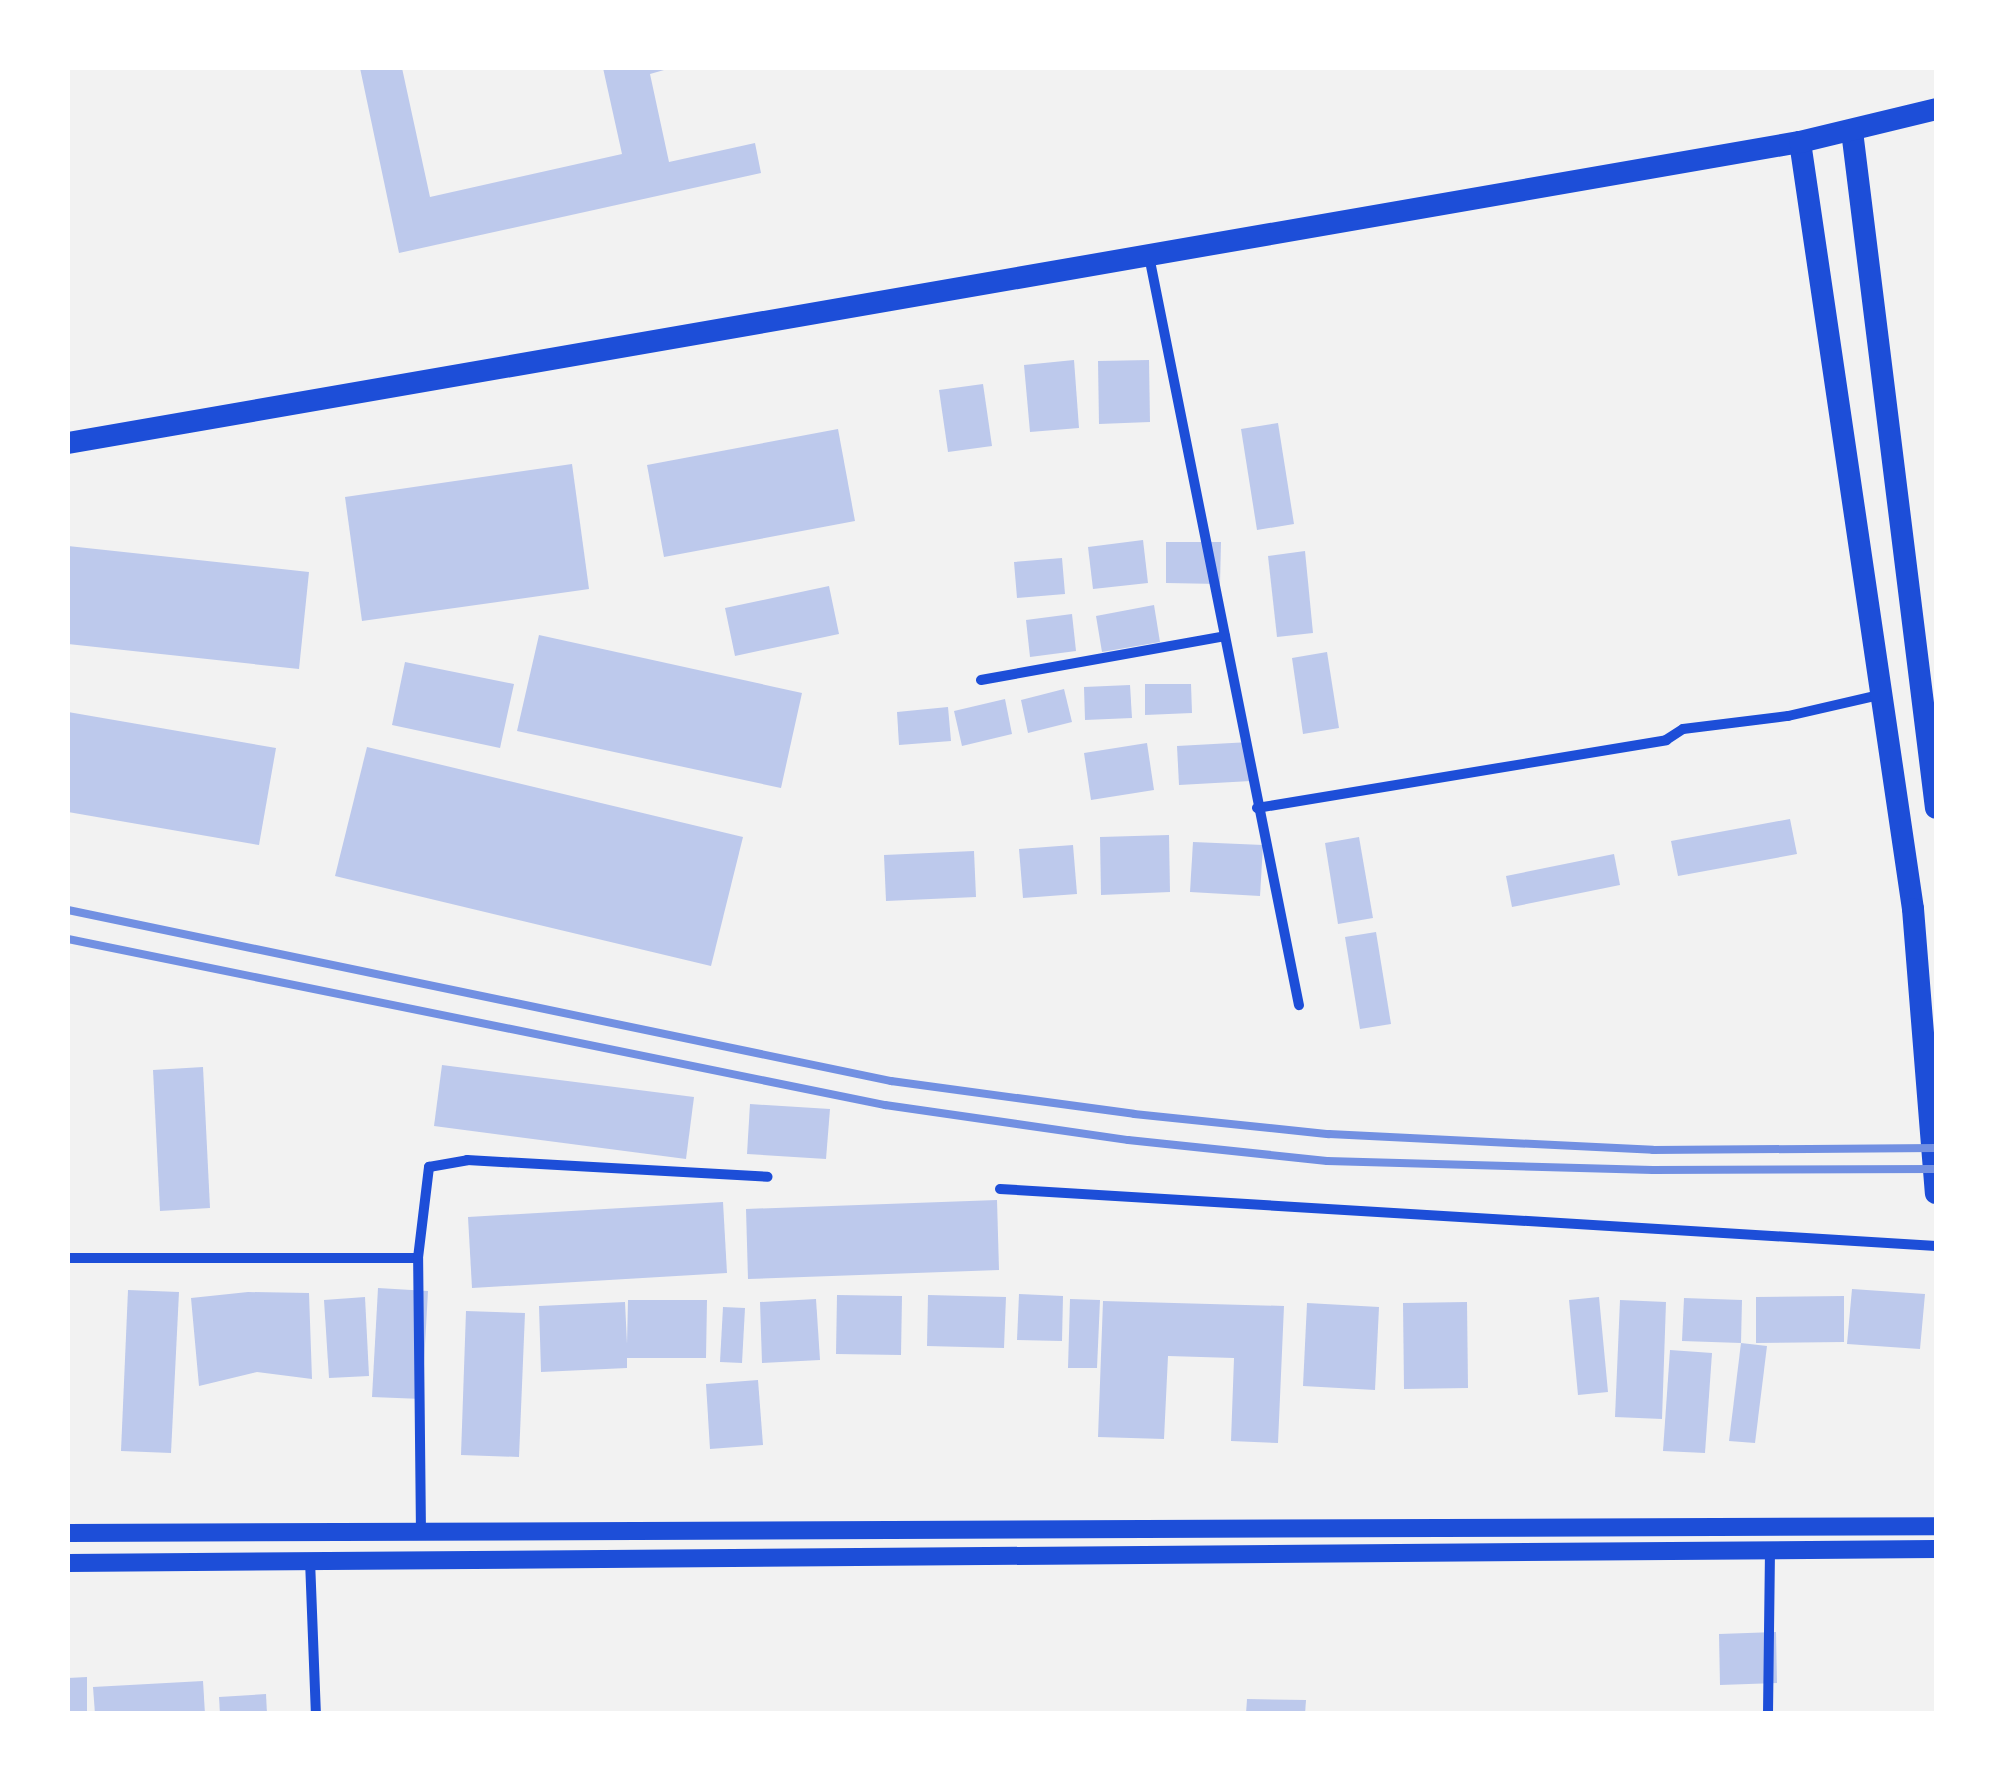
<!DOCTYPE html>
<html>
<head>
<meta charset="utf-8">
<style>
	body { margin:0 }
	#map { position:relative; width:2004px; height:1781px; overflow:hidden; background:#f2f2f2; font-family:"PT Sans Narrow",sans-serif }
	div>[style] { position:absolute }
	.building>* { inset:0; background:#bdc9ec }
	.minor>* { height:10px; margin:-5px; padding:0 5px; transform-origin:5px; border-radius:5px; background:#1d4ed8 }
	.tertiary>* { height:18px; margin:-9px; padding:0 9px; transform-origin:9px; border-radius:9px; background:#1d4ed8 }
	.primary>* { height:22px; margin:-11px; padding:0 11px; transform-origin:11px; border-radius:11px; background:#1d4ed8 }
	.rail>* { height:8px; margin:-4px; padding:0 4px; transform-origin:4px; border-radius:4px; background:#7290e2 }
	span { translate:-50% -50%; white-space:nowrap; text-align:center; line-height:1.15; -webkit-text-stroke:8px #fff; paint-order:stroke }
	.frame { position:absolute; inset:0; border:70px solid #fff; pointer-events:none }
</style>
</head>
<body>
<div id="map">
	<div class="building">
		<i style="clip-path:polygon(360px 68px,402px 68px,430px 197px,622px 154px,603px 68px,671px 68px,650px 74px,669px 162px,755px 143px,761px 173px,399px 253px)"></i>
		<i style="clip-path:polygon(1074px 360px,1079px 428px,1030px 432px,1024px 365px)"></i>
		<i style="clip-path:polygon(1149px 360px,1150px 422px,1099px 424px,1098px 361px)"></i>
		<i style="clip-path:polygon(983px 384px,992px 446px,948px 452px,939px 390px)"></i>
		<i style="clip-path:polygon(1278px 423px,1294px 524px,1257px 530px,1241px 429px)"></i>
		<i style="clip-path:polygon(838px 429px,855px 521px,664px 557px,647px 465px)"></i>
		<i style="clip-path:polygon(572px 464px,589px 589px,362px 621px,345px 497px)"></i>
		<i style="clip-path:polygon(1143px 540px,1148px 583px,1093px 589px,1088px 547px)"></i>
		<i style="clip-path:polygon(1166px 542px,1221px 542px,1220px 584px,1166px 583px)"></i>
		<i style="clip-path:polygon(68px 546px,309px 572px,299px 669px,68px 644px)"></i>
		<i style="clip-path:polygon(1305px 551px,1313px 633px,1277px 637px,1268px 556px)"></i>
		<i style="clip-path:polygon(1062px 558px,1065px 594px,1017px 598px,1014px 562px)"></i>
		<i style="clip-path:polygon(829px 586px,839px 634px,735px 656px,725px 608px)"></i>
		<i style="clip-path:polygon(1154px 605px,1160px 642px,1102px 652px,1096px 616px)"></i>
		<i style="clip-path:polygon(1072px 614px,1076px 651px,1030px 657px,1026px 620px)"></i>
		<i style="clip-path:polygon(539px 635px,802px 693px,781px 788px,517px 731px)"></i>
		<i style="clip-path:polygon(1327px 652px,1339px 728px,1303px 734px,1292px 658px)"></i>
		<i style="clip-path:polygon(405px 662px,514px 684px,500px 748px,392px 725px)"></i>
		<i style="clip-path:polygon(1145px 684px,1191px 684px,1192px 713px,1145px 715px)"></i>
		<i style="clip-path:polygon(1130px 685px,1132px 718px,1085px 720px,1084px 687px)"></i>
		<i style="clip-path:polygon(1064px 689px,1072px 722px,1028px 733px,1021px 700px)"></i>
		<i style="clip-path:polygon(1005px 699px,1012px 734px,962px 746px,954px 711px)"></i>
		<i style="clip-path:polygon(948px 707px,951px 741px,899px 745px,897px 712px)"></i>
		<i style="clip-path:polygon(68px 712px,276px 748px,259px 845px,68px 812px)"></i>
		<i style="clip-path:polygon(1250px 742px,1251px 781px,1179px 785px,1177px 746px)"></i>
		<i style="clip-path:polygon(1147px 743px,1154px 790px,1091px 800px,1084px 753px)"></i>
		<i style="clip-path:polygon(367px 747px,743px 837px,711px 966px,335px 876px)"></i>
		<i style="clip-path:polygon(1790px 819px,1797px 854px,1678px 876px,1671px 841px)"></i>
		<i style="clip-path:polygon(1169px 835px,1170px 892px,1101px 895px,1100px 837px)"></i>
		<i style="clip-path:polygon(1359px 837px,1373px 918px,1338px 924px,1325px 843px)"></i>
		<i style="clip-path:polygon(1193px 842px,1263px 845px,1260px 896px,1190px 892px)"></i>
		<i style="clip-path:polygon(1073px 845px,1077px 894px,1023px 898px,1019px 849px)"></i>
		<i style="clip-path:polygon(974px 851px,976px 897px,886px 901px,884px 855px)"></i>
		<i style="clip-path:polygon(1614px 854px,1620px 885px,1512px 907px,1506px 876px)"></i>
		<i style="clip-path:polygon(1376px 932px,1391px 1024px,1360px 1029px,1345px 937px)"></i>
		<i style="clip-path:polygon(442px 1065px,694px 1097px,686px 1159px,434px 1126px)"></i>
		<i style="clip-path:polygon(203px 1067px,210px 1208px,160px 1211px,153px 1070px)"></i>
		<i style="clip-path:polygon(750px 1104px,830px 1109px,826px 1159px,747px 1154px)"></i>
		<i style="clip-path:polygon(997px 1200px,999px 1270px,748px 1279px,746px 1209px)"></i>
		<i style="clip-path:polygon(723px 1202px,727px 1273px,472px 1288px,468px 1217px)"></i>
		<i style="clip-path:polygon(378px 1288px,428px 1291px,422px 1399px,372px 1397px)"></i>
		<i style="clip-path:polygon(1852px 1289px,1925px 1294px,1920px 1349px,1847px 1344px)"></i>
		<i style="clip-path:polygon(128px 1290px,179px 1292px,171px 1453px,121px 1451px)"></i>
		<i style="clip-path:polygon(248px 1292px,309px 1293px,312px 1379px,257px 1372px,199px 1386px,191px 1298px)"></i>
		<i style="clip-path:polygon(1019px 1294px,1063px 1296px,1062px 1341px,1017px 1340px)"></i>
		<i style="clip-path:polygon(837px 1295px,902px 1296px,901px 1355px,836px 1354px)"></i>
		<i style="clip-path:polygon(928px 1295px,1006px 1297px,1004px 1348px,927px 1346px)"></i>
		<i style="clip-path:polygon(1844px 1296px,1844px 1342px,1756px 1343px,1756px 1297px)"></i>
		<i style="clip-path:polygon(365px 1297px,369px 1376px,329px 1378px,324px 1300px)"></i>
		<i style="clip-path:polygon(1599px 1297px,1608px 1392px,1578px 1395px,1569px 1300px)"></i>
		<i style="clip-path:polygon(1684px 1298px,1742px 1300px,1741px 1343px,1682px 1341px)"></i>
		<i style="clip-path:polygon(816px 1299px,820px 1360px,762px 1363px,760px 1302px)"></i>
		<i style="clip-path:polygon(1070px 1299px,1100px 1300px,1097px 1368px,1068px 1368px)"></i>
		<i style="clip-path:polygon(628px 1300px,707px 1300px,706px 1358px,627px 1358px,627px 1368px,541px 1372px,539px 1306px,625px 1302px,627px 1344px)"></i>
		<i style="clip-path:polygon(1620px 1300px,1666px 1302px,1662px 1419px,1615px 1417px)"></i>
		<i style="clip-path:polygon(1103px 1301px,1284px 1306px,1278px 1443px,1231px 1441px,1234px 1358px,1168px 1356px,1164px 1439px,1098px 1437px)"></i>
		<i style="clip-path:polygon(1467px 1302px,1468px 1388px,1404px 1389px,1403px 1303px)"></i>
		<i style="clip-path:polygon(1307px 1303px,1379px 1307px,1375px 1390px,1303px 1386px)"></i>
		<i style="clip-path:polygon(723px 1307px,745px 1308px,742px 1363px,720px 1362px)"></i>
		<i style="clip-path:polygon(466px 1311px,525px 1313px,519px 1457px,461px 1455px)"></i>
		<i style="clip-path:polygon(1741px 1343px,1767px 1346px,1755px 1443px,1729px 1441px)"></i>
		<i style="clip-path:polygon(1670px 1350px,1712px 1353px,1705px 1453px,1663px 1451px)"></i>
		<i style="clip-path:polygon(758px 1380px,763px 1445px,710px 1449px,706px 1384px)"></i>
		<i style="clip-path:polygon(1776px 1632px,1777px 1683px,1720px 1685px,1719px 1634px)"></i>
		<i style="clip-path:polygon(87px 1677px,87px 1714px,68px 1714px,68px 1678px)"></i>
		<i style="clip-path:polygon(203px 1681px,205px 1714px,95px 1714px,93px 1687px)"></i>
		<i style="clip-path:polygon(266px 1694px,267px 1714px,220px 1714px,219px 1697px)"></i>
		<i style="clip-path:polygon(1247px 1699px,1306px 1700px,1305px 1714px,1246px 1714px)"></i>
	</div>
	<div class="minor">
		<i style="left:1149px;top:256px;width:764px;rotate:78.68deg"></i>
		<i style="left:981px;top:680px;width:248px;rotate:-10.2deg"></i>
		<i style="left:1257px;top:808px;width:415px;rotate:-9.4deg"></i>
		<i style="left:1666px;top:740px;width:20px;rotate:-33deg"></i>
		<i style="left:1683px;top:729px;width:106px;rotate:-7.1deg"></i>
		<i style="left:1788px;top:716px;width:93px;rotate:-13deg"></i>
		<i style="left:1000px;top:1189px;width:938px;rotate:3.48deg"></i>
		<i style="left:68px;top:1258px;width:350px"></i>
		<i style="left:421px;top:1534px;width:276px;rotate:-90.6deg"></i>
		<i style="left:418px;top:1258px;width:92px;rotate:-83.1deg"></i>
		<i style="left:429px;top:1167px;width:39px;rotate:-10deg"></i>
		<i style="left:467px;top:1160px;width:301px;rotate:3.2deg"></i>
		<i style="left:310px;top:1560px;width:154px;rotate:87.8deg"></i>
		<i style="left:1768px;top:1714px;width:164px;rotate:-89.3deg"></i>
	</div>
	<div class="tertiary">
		<i style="left:68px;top:1533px;width:1868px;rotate:-0.21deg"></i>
		<i style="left:68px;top:1563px;width:1868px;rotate:-0.43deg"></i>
	</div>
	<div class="primary">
		<i style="left:1852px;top:131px;width:682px;rotate:82.93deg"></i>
		<i style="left:1800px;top:142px;width:775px;rotate:81.62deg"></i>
		<i style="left:1913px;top:909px;width:285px;rotate:85.4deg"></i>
		<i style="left:68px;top:443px;width:1758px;rotate:-9.86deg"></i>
		<i style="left:1800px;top:142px;width:140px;rotate:-13.6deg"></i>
	</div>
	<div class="rail">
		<i style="left:68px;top:910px;width:841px;rotate:11.74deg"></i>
		<i style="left:891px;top:1081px;width:245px;rotate:7.7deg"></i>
		<i style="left:1134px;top:1114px;width:196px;rotate:5.9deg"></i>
		<i style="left:1329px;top:1134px;width:324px;rotate:2.8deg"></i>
		<i style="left:1653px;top:1150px;width:283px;rotate:-0.4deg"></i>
		<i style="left:68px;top:939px;width:834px;rotate:11.49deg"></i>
		<i style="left:885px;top:1105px;width:246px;rotate:8.2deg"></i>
		<i style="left:1128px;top:1140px;width:200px;rotate:6deg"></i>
		<i style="left:1327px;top:1161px;width:326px;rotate:1.6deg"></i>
		<i style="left:1653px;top:1170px;width:283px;rotate:-0.2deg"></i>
	</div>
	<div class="frame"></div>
</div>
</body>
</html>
